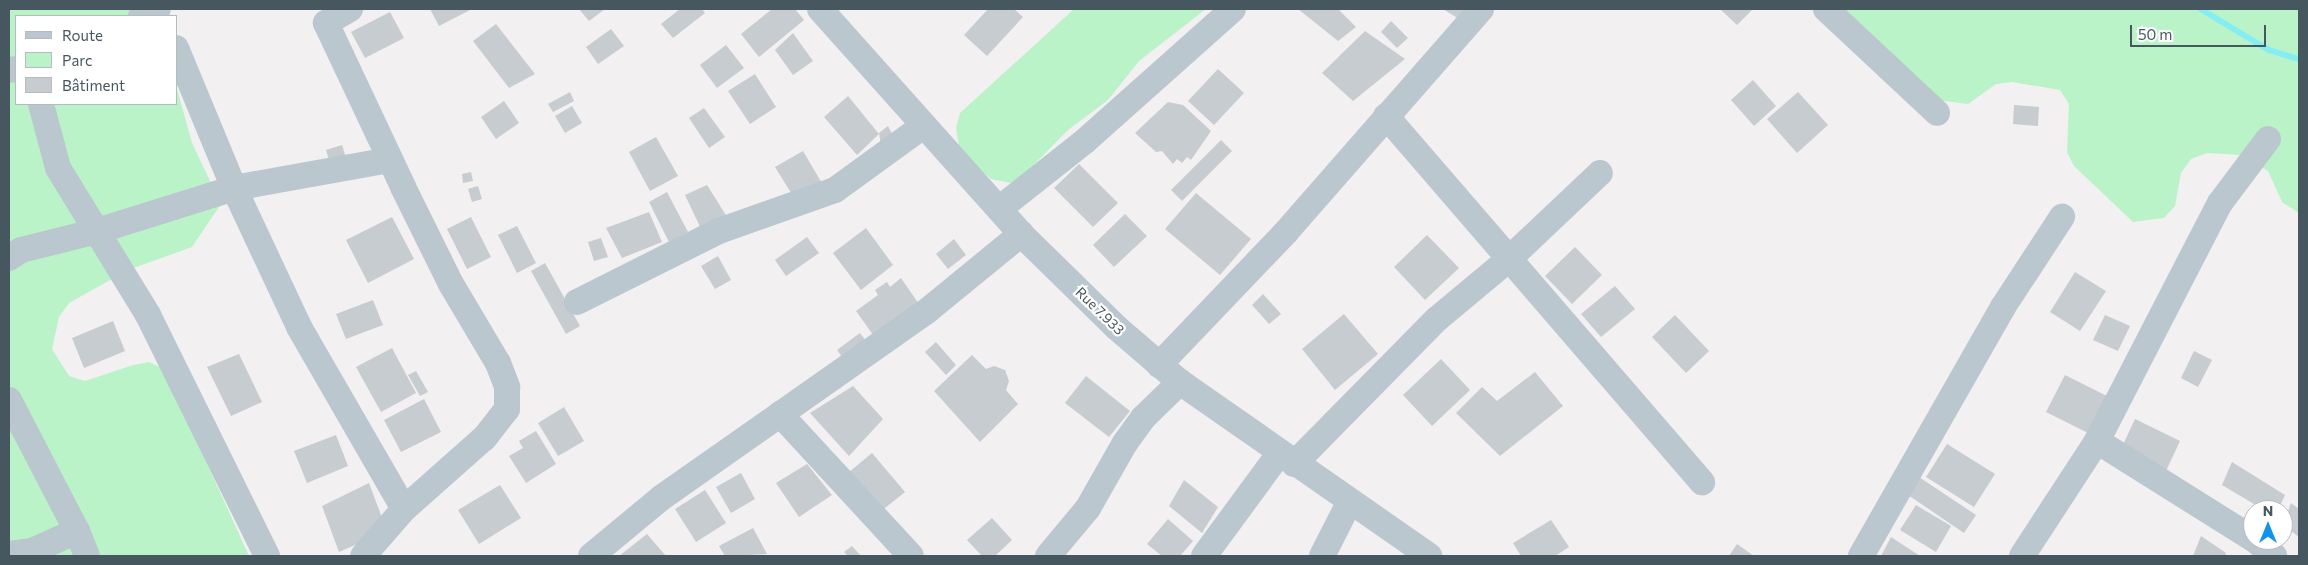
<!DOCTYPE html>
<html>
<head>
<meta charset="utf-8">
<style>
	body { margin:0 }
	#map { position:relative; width:2308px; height:565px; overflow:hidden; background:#f2f0f0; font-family:Commissioner,sans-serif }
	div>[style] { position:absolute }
	.green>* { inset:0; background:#bbf3c8 }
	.stream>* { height:5.5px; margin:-2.75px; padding:0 2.75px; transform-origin:2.75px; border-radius:2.75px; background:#85eef3 }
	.building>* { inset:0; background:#c6ccd0 }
	.minor>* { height:26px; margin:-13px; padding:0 13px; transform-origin:13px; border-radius:13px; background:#bac7ce }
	span { translate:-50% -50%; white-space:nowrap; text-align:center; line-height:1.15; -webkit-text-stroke:4.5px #fff; paint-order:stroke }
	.street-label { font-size:14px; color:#46575f }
	.frame { position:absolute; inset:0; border:10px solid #46575f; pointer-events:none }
	.legend { position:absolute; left:15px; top:15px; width:162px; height:90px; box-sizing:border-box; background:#fff; border:1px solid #b5bcbf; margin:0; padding:6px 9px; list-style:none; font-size:15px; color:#46575f }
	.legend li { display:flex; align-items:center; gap:10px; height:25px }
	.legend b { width:25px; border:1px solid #b5bcbf }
	.north { position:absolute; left:2243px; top:500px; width:50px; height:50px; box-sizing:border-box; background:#fff; border:1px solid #b5bcbf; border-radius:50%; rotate:0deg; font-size:14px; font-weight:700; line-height:20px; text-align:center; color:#46575f }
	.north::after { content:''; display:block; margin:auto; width:18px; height:22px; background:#0c94f0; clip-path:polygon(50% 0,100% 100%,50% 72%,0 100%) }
	.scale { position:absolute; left:2130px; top:25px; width:136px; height:22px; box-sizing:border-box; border:2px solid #46575f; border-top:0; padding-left:6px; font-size:15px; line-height:18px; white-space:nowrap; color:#46575f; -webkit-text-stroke:4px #fff; paint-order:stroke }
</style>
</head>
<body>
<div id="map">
	<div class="green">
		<i style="clip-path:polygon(9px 9px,128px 9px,138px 16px,16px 16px,16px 104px,176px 104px,176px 85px,192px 143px,221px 204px,192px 247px,128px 270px,69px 303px,59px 317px,52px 349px,69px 376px,85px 381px,133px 365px,149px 362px,164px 369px,249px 556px,9px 556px)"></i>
		<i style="clip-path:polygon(1074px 9px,1206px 9px,1139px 61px,1108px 100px,1068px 130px,1015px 184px,991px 179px,960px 152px,956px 128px,960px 113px)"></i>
		<i style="clip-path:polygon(1840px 9px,2299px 9px,2299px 213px,2282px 202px,2268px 171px,2240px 155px,2207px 153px,2191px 159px,2181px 173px,2175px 206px,2164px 218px,2133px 222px,2074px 166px,2067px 152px,2069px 104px,2060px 90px,2012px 82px,1996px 84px,1968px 104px,1936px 100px)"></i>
	</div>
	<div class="stream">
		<i style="left:2201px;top:9px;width:79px;rotate:31.1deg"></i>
		<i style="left:2269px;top:50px;width:31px;rotate:17deg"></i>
	</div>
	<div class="building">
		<i style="clip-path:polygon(430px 9px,472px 9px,439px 26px)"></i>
		<i style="clip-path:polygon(579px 9px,605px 9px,589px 21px)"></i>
		<i style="clip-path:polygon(680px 9px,702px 9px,705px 13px,673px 38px,661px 24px)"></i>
		<i style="clip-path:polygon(772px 9px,795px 9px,804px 20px,759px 57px,741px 34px)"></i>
		<i style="clip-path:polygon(988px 9px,1014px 9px,1023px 17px,987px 56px,964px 35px)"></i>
		<i style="clip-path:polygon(1298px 9px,1338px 9px,1356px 27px,1338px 41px)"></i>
		<i style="clip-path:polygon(1443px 9px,1466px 9px,1459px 19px)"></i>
		<i style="clip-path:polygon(1720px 9px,1753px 9px,1737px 25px)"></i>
		<i style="clip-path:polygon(390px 12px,404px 38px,365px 58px,351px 32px)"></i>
		<i style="clip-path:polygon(1391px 21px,1408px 38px,1397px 48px,1381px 32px)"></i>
		<i style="clip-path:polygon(496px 24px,535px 74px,509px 88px,473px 41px)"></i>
		<i style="clip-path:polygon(611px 29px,624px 46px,598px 64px,586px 47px)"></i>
		<i style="clip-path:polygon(1365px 31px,1405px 59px,1353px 101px,1322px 73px)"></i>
		<i style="clip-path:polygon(793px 33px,813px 61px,793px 75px,775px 50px)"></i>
		<i style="clip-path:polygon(726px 45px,744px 68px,717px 88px,700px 65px)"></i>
		<i style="clip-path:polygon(1218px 69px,1244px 93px,1214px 125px,1188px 101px)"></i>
		<i style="clip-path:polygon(755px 74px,776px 107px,750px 124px,728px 91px)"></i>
		<i style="clip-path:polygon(1753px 80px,1776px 106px,1754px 126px,1731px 100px)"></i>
		<i style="clip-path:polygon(570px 92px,574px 101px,553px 112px,548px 104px)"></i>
		<i style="clip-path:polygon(1798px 92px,1828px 125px,1797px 153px,1767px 119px)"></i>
		<i style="clip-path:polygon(848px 96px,879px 134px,857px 155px,824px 117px)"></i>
		<i style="clip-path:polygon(504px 101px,519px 123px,496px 139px,481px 117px)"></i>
		<i style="clip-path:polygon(1168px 102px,1183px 105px,1211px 131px,1191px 160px,1187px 157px,1182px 163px,1177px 159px,1173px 164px,1162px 151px,1156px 152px,1135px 133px)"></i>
		<i style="clip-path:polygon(2014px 105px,2039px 107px,2038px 126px,2013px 124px)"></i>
		<i style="clip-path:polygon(572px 106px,582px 123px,565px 133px,555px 116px)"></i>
		<i style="clip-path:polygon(704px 108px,725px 137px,709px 148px,689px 118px)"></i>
		<i style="clip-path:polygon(888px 126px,895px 140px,881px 146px,879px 133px)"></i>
		<i style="clip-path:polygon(656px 137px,678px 176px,650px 191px,629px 152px)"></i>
		<i style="clip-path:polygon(1221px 140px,1232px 151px,1182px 201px,1171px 190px)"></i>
		<i style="clip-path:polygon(342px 145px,346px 158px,330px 163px,326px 150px)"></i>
		<i style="clip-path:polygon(803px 151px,823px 185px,796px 201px,775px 167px)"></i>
		<i style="clip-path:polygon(1079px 164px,1118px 203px,1093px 227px,1054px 188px)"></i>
		<i style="clip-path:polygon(471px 172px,473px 181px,463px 183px,462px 174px)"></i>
		<i style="clip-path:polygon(707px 185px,729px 220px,703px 233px,685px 195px)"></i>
		<i style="clip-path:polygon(478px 186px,482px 199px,472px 202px,468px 189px)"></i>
		<i style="clip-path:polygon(667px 192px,688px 232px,669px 242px,649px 202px)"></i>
		<i style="clip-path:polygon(1196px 193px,1251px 239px,1220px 275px,1165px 229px)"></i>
		<i style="clip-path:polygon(649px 212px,662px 242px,622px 258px,606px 228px)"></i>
		<i style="clip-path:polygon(1125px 214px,1147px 236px,1114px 267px,1093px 245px)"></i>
		<i style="clip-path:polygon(392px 217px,414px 259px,368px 283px,346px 240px)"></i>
		<i style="clip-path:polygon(471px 217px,491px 257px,467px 269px,447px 229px)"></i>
		<i style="clip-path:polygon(517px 226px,536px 263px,517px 273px,498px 235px)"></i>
		<i style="clip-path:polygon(866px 228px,893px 265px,861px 290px,833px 253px)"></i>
		<i style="clip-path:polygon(1427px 235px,1459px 268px,1425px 300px,1394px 267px)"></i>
		<i style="clip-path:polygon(807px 237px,819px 253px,786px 276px,775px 260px)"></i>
		<i style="clip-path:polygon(601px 238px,608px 257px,594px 261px,588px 242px)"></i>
		<i style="clip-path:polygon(954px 239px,966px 255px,948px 269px,936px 254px)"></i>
		<i style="clip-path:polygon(1575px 247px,1602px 275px,1572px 304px,1545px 276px)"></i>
		<i style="clip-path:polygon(718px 256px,731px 280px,715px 289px,701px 266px)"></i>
		<i style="clip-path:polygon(545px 263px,580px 326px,566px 334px,531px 271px)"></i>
		<i style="clip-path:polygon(2075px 272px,2106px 291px,2080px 331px,2050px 312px)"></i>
		<i style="clip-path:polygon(901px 278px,921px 307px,876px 339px,856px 311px,878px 295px,875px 290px,887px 282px,890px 287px)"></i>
		<i style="clip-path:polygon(1615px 286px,1635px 309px,1601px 337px,1581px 314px)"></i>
		<i style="clip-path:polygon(1263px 294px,1281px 314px,1269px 324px,1252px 305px)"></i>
		<i style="clip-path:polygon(373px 300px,383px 325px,346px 339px,336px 314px)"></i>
		<i style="clip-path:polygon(1344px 314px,1378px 354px,1335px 390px,1302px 349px)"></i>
		<i style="clip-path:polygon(1675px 315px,1709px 351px,1686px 373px,1652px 337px)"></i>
		<i style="clip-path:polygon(2105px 315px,2130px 326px,2118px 351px,2093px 340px)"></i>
		<i style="clip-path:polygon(113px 321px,125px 351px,84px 368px,72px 338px)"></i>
		<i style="clip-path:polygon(860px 333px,871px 348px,848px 365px,837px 350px)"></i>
		<i style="clip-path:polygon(936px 342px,956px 365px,946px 375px,925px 352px)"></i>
		<i style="clip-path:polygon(392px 348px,416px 393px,381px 412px,356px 367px)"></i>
		<i style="clip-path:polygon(2194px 351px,2212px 360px,2198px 387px,2181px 378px)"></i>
		<i style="clip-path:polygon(239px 354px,262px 402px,231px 416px,207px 367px)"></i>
		<i style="clip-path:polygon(972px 355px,986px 369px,994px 366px,1005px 370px,1009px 381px,1006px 390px,1018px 404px,980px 442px,934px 391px)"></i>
		<i style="clip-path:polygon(1441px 359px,1470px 390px,1432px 426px,1403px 395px)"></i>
		<i style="clip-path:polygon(416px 371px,428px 392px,420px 396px,408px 375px)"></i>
		<i style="clip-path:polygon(1535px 372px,1563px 406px,1500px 456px,1456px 413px,1482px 387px,1497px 401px)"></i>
		<i style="clip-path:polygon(2065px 375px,2115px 400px,2096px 437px,2046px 412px)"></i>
		<i style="clip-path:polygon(1086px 376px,1130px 411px,1109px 437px,1065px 403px)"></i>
		<i style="clip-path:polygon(853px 386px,883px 419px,849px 456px,810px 413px)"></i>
		<i style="clip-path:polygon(424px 399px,441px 432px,401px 452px,384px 420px)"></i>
		<i style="clip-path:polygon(564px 407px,584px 441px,558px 456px,538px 423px)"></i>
		<i style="clip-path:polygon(2135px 419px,2180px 441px,2165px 473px,2120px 451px)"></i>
		<i style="clip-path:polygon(536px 431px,556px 464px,526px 483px,509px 456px,523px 448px,519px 441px)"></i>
		<i style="clip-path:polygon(336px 435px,348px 466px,307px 483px,294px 451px)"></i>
		<i style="clip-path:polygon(1947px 444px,1995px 474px,1974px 507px,1926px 477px)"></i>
		<i style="clip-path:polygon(872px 453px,905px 492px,880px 512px,848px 473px)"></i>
		<i style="clip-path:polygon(2232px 462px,2285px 495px,2278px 510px,2264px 510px,2222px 485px)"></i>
		<i style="clip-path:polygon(807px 464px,832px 495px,799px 517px,776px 483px)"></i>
		<i style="clip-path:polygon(741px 473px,755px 499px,731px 513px,716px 487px)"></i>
		<i style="clip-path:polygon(1919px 477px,1976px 515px,1964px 533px,1908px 495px)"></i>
		<i style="clip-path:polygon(1184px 480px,1218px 507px,1202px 533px,1169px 506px)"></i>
		<i style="clip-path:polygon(369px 483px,387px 531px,339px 552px,322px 506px)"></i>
		<i style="clip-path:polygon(500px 485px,521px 518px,479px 544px,458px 510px)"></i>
		<i style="clip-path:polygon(705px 490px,726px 523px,696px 542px,675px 509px)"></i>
		<i style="clip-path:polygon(2291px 503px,2299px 509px,2299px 537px,2283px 525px)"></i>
		<i style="clip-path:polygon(1916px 505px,1951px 526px,1936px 552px,1900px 530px)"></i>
		<i style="clip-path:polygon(992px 518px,1012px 540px,995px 556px,982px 556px,967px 540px)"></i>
		<i style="clip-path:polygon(1168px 519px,1193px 541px,1180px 556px,1162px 556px,1147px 544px)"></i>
		<i style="clip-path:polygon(1551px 520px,1569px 547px,1555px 556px,1521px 556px,1513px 543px)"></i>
		<i style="clip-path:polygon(753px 528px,767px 554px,725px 556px,719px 546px)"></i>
		<i style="clip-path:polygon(647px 534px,666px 556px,619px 556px)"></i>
		<i style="clip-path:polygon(2201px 536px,2226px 553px,2225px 556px,2193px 556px)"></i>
		<i style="clip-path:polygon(1891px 537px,1920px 556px,1881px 556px)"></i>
		<i style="clip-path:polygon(1737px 544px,1754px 556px,1729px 556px)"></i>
		<i style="clip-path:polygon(852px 546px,861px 556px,848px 556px,844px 552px)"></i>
	</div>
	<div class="minor">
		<i style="left:350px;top:9px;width:28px;rotate:150deg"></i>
		<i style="left:326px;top:23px;width:181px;rotate:64.8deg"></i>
		<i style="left:403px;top:187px;width:108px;rotate:63.7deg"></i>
		<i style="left:451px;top:284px;width:92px;rotate:59.3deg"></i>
		<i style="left:498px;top:363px;width:26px;rotate:69deg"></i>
		<i style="left:507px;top:387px;width:22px;rotate:90deg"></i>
		<i style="left:507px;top:409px;width:37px;rotate:128deg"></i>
		<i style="left:484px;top:438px;width:107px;rotate:138.4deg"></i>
		<i style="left:404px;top:509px;width:62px;rotate:131.1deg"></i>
		<i style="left:820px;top:9px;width:302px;rotate:48.2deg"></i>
		<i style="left:1021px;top:234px;width:134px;rotate:44.4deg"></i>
		<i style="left:1117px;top:328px;width:83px;rotate:40.6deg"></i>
		<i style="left:1180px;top:382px;width:304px;rotate:34.9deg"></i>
		<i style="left:1826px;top:9px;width:152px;rotate:43.1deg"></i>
		<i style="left:141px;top:16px;width:18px;rotate:-22deg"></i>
		<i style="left:176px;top:48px;width:152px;rotate:67.5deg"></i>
		<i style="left:234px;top:188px;width:153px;rotate:64.9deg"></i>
		<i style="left:299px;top:327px;width:210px;rotate:60deg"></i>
		<i style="left:9px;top:70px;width:7px;rotate:-8deg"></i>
		<i style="left:41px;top:104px;width:66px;rotate:75.1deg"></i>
		<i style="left:58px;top:168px;width:172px;rotate:58.5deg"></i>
		<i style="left:148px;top:315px;width:269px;rotate:63.7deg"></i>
		<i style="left:1386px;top:116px;width:484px;rotate:49.2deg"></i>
		<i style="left:999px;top:209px;width:110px;rotate:-38.3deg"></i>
		<i style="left:1085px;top:141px;width:198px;rotate:-41.7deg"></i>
		<i style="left:9px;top:258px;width:14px;rotate:-34deg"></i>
		<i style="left:21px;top:250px;width:75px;rotate:-13.9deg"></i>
		<i style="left:94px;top:232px;width:147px;rotate:-17.4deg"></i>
		<i style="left:234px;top:188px;width:158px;rotate:-10.2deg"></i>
		<i style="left:577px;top:302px;width:159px;rotate:-26.6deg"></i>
		<i style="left:719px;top:231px;width:123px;rotate:-19.5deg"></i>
		<i style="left:835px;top:190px;width:109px;rotate:-36deg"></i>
		<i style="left:1159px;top:365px;width:184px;rotate:-46.3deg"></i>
		<i style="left:1286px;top:232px;width:296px;rotate:-48.8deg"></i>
		<i style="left:9px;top:400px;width:148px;rotate:62.6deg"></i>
		<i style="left:77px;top:531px;width:49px;rotate:156deg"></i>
		<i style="left:32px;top:551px;width:23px;rotate:173deg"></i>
		<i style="left:780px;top:414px;width:193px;rotate:47.3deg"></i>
		<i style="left:2097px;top:441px;width:184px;rotate:32.1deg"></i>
		<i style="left:1294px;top:464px;width:204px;rotate:-45.4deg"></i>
		<i style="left:1437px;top:319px;width:94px;rotate:-39.8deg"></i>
		<i style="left:1509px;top:259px;width:125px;rotate:-43.4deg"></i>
		<i style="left:77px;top:531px;width:27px;rotate:68deg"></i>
		<i style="left:2255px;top:540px;width:25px;rotate:40deg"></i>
		<i style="left:591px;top:556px;width:91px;rotate:-39.6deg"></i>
		<i style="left:661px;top:498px;width:325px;rotate:-35.1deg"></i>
		<i style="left:927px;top:311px;width:122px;rotate:-39.3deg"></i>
		<i style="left:1048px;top:556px;width:62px;rotate:-50.2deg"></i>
		<i style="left:1088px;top:508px;width:75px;rotate:-60.4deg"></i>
		<i style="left:1125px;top:443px;width:31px;rotate:-54deg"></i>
		<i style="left:1143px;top:418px;width:52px;rotate:-44.2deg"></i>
		<i style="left:1204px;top:556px;width:127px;rotate:-53.7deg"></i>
		<i style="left:1322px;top:556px;width:59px;rotate:-63deg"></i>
		<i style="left:1861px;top:556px;width:287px;rotate:-60.3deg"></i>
		<i style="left:2003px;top:307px;width:108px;rotate:-56.8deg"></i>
		<i style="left:2022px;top:556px;width:137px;rotate:-56.9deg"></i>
		<i style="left:2097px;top:441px;width:268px;rotate:-62.7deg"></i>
		<i style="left:2220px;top:203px;width:80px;rotate:-53.1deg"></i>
	</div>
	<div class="street-label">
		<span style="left:1100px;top:311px;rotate:44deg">Rue 7.933</span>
	</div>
	<div class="frame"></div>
	<ul class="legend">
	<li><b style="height:6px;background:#bac7ce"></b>Route</li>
	<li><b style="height:14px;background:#bbf3c8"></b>Parc</li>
	<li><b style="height:14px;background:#c6ccd0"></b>Bâtiment</li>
	</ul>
	<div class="north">N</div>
	<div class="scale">50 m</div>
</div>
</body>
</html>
